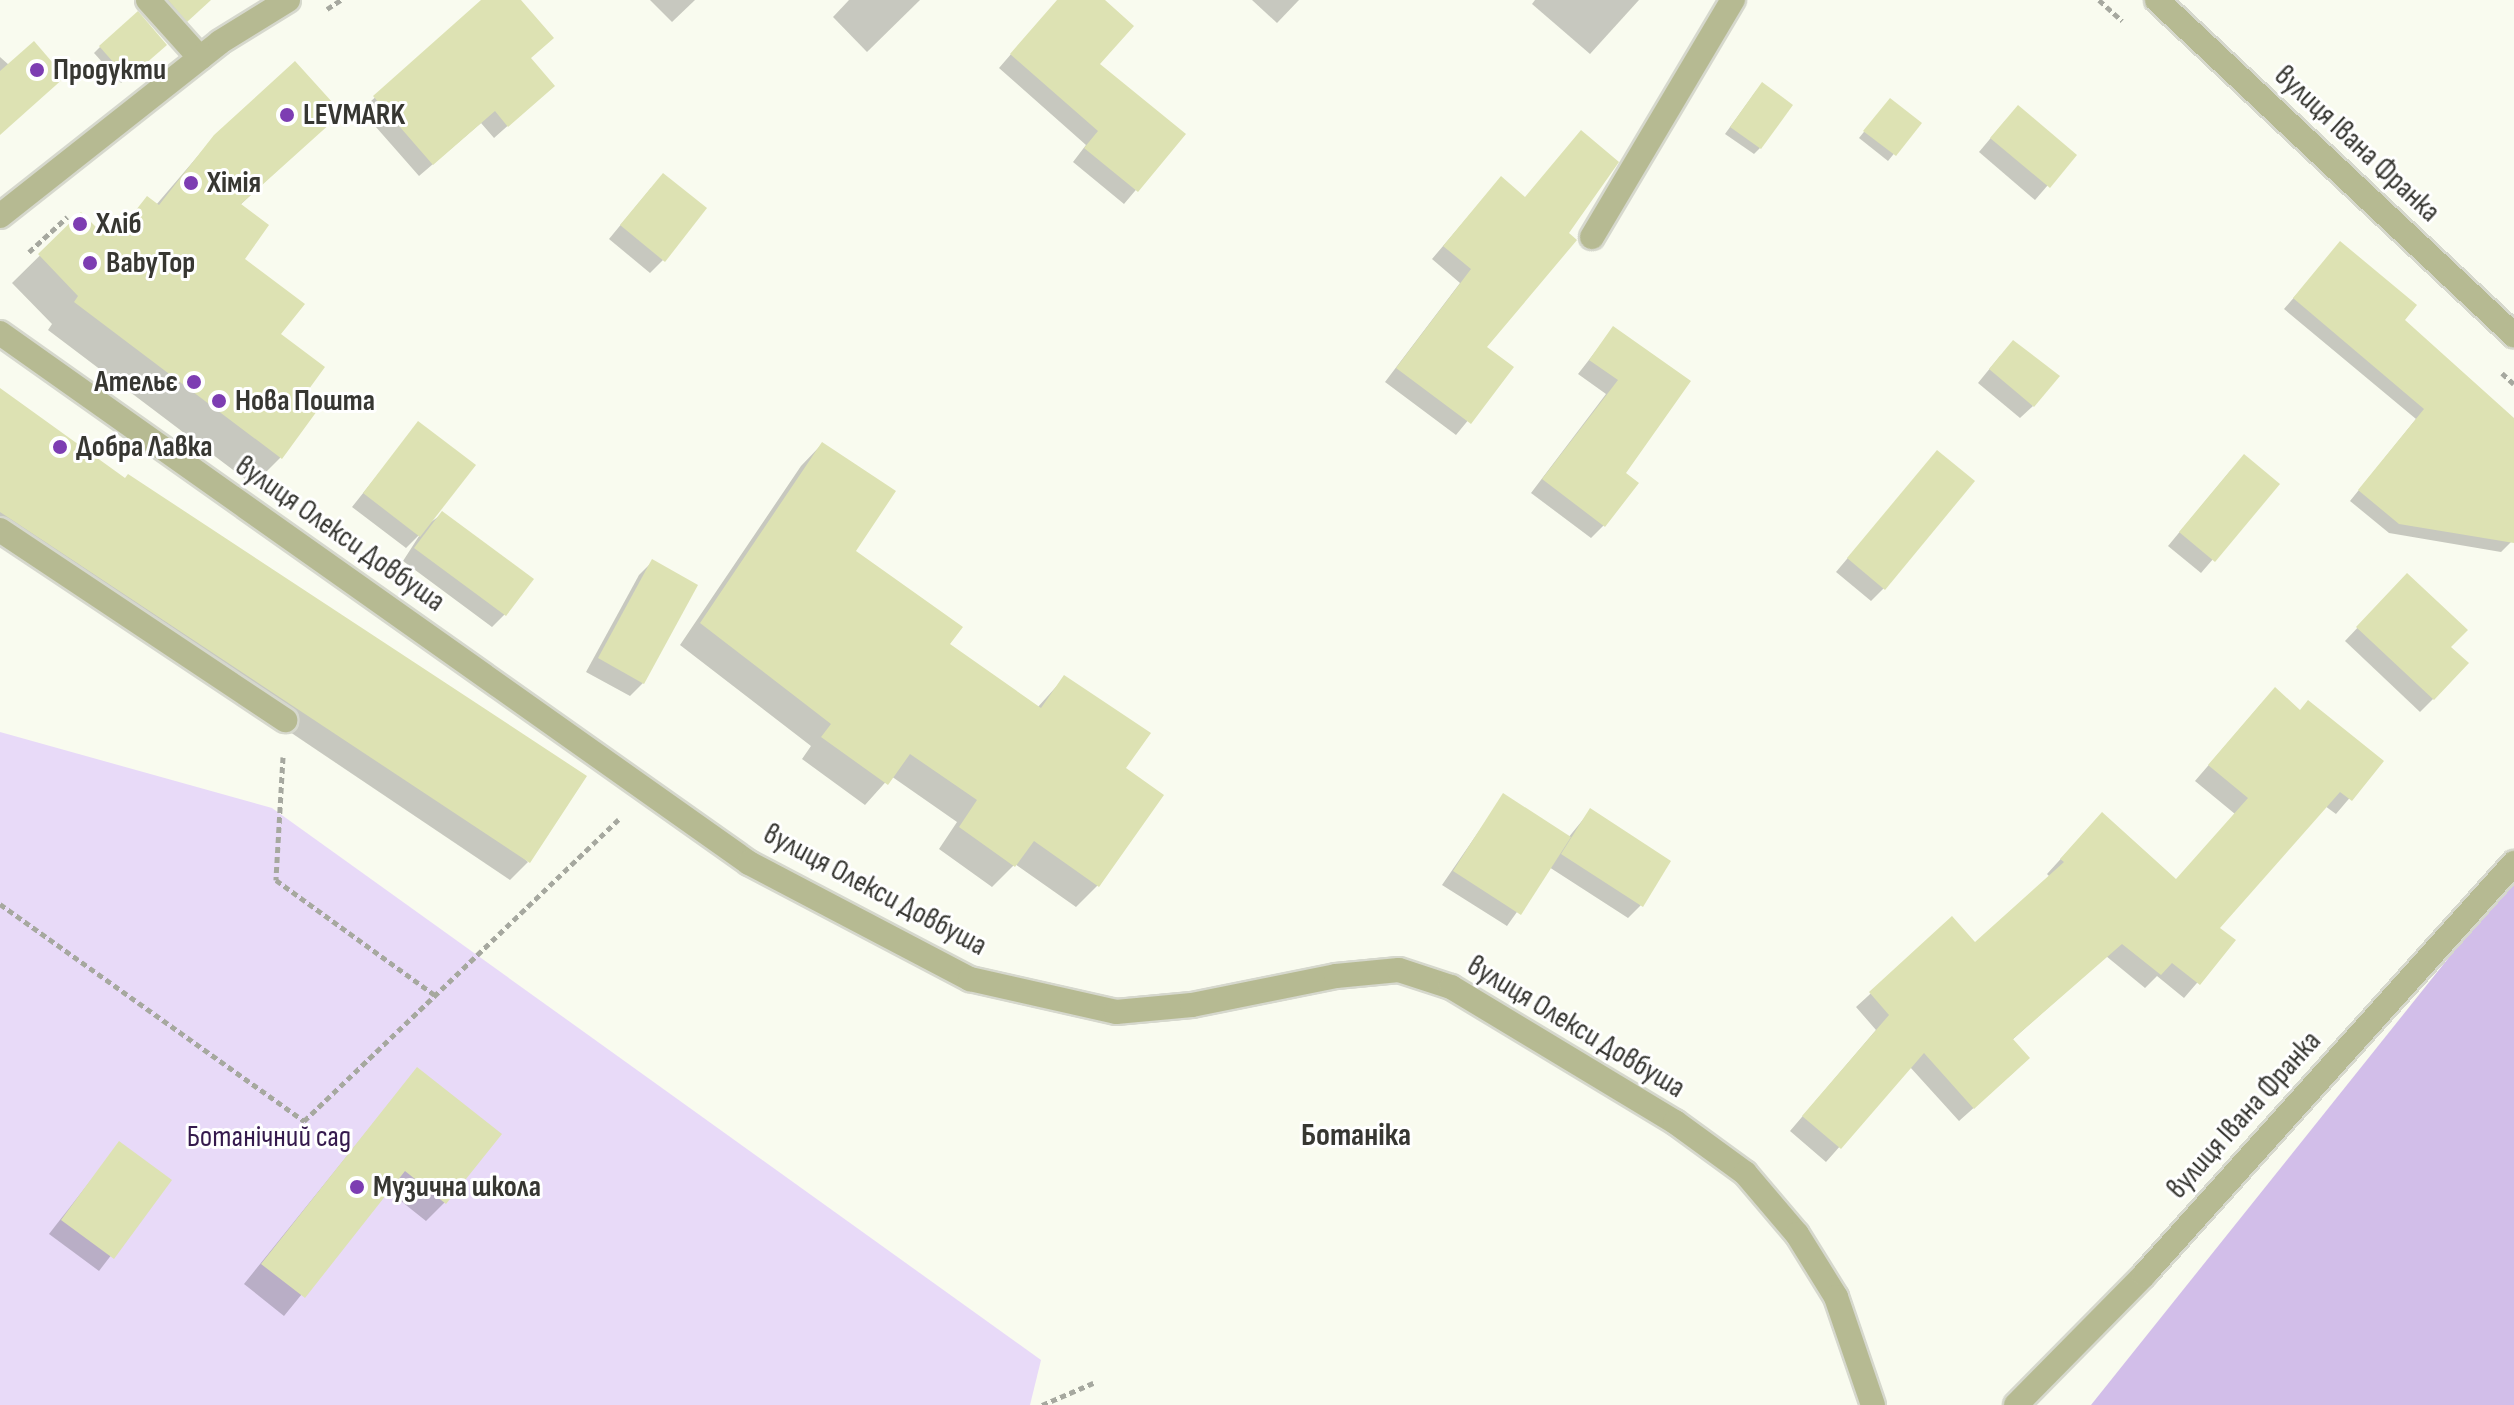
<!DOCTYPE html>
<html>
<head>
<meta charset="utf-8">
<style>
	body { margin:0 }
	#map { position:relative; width:2514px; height:1405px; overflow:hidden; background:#f9fbef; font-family:"Sofia Sans Condensed",sans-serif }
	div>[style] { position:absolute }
	.green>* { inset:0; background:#e8daf8 }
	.water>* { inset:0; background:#d2bee9 }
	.shadow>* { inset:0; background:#0003 }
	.building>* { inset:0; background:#dde2b3 }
	.path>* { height:5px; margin-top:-2.5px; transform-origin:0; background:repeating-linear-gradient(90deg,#a6a89f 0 6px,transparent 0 10px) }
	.roads { filter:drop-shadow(2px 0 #d6d8cd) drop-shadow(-2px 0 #d6d8cd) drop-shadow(0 2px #d6d8cd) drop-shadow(0 -2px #d6d8cd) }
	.service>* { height:24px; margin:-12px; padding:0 12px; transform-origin:12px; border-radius:12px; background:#b6ba92 }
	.minor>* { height:24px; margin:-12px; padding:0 12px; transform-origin:12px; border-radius:12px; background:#b6ba92 }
	.dots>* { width:22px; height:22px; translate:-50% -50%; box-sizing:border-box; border:4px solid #fff; border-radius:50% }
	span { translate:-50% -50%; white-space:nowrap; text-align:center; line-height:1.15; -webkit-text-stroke:6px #fff; paint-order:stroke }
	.poi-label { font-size:30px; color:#373732; font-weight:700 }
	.left { translate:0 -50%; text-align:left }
	.right { translate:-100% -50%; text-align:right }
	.street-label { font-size:30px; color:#373732 }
	.park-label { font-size:30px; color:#351a4d }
	.neighbourhood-label { font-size:32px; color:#373732; font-weight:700 }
</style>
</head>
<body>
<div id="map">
	<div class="green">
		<i style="clip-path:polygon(0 732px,272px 808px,1041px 1360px,1030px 1405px,0 1405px)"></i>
	</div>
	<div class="water">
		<i style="clip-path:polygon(2514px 876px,2514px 1405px,2091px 1405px)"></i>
	</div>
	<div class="shadow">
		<i style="clip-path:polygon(155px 0,210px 0,174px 33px)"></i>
		<i style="clip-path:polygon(484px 0,518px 0,539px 98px,494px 138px,481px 123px,419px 176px,361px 110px)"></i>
		<i style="clip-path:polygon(650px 0,695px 0,672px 22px)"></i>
		<i style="clip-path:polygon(849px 0,920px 0,867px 52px,833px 17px)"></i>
		<i style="clip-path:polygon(1058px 0,1102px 0,1097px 65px,1183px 134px,1124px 204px,1073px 162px,1086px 145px,999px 68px)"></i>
		<i style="clip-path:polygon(1252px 0,1299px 0,1277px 23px)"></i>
		<i style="clip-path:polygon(1535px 0,1639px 0,1590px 54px,1532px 4px)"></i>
		<i style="clip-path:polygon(100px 47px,158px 50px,121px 83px,94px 53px)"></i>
		<i style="clip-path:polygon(0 57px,9px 65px,0 133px)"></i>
		<i style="clip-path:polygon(1756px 91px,1760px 148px,1754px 154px,1725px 134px)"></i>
		<i style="clip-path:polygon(1885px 106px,1919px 123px,1888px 161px,1859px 138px)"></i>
		<i style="clip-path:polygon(339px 113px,239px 206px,242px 259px,279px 335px,298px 400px,280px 458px,253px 485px,48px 330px,52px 324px,12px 283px,81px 215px,95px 229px,115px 232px,147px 199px,156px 205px,215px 136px)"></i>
		<i style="clip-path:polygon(2005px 121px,2074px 155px,2035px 200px,1979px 152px)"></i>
		<i style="clip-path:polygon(651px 188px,663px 260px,650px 273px,609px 239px)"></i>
		<i style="clip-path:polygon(1489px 192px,1524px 198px,1484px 347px,1511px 368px,1456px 435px,1385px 382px,1460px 283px,1432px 259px)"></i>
		<i style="clip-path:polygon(2340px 244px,2402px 320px,2514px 421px,2514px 524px,2511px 542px,2501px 552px,2389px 533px,2350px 501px,2416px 419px,2284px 309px)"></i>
		<i style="clip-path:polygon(1613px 329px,1689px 382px,1623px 474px,1604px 525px,1591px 538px,1531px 493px,1606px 394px,1578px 374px)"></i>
		<i style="clip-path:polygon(2000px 356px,2033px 406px,2020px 418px,1978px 383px)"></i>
		<i style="clip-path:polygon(0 390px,528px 862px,510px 880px,0 537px)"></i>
		<i style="clip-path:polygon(418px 424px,427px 525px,442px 514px,505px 614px,492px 627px,403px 561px,421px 533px,406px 548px,352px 507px)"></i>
		<i style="clip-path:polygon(822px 444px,853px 552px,948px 645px,1037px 708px,1064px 678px,1123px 769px,1098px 885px,1076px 907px,1015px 864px,992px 887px,939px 849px,957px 822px,891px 776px,865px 805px,802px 759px,811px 746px,680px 645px,801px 466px)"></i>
		<i style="clip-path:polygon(1937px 452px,1884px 588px,1871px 601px,1836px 572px)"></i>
		<i style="clip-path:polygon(2231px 470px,2277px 485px,2201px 573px,2168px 546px)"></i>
		<i style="clip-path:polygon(652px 562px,643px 683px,630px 696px,586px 672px,639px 575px)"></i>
		<i style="clip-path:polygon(2394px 589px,2448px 647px,2433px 699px,2420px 712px,2345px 641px)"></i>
		<i style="clip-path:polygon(2261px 704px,2299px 712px,2381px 761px,2336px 814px,2325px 806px,2218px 928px,2233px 941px,2184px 998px,2157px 976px,2145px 988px,2106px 956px,2012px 1040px,2014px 1072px,1959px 1121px,1910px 1067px,1826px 1162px,1790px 1131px,1876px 1030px,1856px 1007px,1952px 919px,1975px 945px,2050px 877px,2047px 874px,2088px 829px,2176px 881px,2235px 814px,2195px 781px)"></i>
		<i style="clip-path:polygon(1503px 796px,1568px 838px,1590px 811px,1641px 905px,1628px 918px,1549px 867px,1507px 926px,1442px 885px)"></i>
		<i style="clip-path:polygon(417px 1069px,445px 1202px,426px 1221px,387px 1190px,284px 1316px,244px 1284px)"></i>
		<i style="clip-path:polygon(120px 1143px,169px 1180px,99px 1271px,49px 1234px)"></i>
	</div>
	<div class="building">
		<i style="clip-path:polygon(168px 0,211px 0,187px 22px)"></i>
		<i style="clip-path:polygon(481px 0,521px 0,554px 38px,531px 58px,555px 86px,508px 127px,495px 111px,433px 165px,373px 96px)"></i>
		<i style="clip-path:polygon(1057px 0,1105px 0,1134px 26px,1100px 64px,1186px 134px,1138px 192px,1084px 148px,1098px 131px,1010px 54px)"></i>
		<i style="clip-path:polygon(138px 11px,167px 45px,128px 79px,99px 46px)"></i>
		<i style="clip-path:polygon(34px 41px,65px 77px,0 135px,0 71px)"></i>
		<i style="clip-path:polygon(295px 61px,342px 113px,241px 204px,269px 225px,245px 259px,305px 304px,281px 334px,325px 367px,301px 400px,317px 411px,282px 459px,74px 302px,78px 296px,38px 254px,81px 212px,96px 227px,101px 220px,118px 233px,147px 196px,159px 205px,214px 135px)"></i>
		<i style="clip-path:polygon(1762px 82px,1793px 105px,1761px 149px,1730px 127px)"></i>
		<i style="clip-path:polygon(1890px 98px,1922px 123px,1896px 156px,1863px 131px)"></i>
		<i style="clip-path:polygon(2018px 105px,2077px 155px,2050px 188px,1990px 138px)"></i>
		<i style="clip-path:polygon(1581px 130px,1619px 162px,1569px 233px,1577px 240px,1487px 347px,1514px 367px,1471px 424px,1396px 368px,1471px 269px,1443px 246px,1501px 176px,1525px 197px)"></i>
		<i style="clip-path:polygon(663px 173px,707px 208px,665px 262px,620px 225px)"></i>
		<i style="clip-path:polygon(2340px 241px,2417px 305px,2405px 320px,2514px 418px,2514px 543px,2399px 524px,2358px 490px,2424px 409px,2293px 298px)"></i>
		<i style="clip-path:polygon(1613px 326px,1691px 381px,1626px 473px,1639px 483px,1605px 527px,1542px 479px,1618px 380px,1589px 360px)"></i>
		<i style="clip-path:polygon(2013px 340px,2060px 376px,2034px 407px,1989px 369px)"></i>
		<i style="clip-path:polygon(0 388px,125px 478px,128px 474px,587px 776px,530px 863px,0 512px)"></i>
		<i style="clip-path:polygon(418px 421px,476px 465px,420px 537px,363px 493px)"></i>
		<i style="clip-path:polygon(822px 442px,896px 491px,856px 551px,963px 627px,950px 644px,1041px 708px,1064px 675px,1151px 733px,1126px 768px,1164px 795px,1099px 887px,1034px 841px,1015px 867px,959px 827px,977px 800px,910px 754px,888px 785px,821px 737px,831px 724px,700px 623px)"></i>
		<i style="clip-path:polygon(1937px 450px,1975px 481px,1885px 590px,1847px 558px)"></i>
		<i style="clip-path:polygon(2244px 454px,2280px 484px,2215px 562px,2179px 532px)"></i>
		<i style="clip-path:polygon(442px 511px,534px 579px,506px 616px,414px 548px)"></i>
		<i style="clip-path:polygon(652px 559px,698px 585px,644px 684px,598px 658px)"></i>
		<i style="clip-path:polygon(2407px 573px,2468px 630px,2451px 647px,2469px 663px,2434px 700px,2356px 627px)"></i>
		<i style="clip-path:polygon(2275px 687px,2300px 710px,2308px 700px,2384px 761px,2352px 801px,2340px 792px,2220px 928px,2236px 940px,2200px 985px,2172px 963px,2161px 975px,2122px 944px,2013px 1039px,2030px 1058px,1974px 1109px,1924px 1053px,1841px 1149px,1802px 1116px,1889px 1015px,1869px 992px,1952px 916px,1975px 942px,2064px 862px,2060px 859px,2102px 812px,2176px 879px,2248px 798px,2208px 765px)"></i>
		<i style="clip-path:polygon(1503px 793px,1571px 837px,1521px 915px,1453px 871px)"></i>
		<i style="clip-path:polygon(1590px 808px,1671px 861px,1643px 907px,1561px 854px)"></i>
		<i style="clip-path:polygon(417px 1067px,502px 1134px,446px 1204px,405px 1171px,305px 1298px,261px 1264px)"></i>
		<i style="clip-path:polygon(119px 1141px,172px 1180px,114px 1259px,61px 1220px)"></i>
	</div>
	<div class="path">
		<i style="left:2099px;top:0;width:31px;rotate:42deg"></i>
		<i style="left:327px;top:9px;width:17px;rotate:-33deg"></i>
		<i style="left:29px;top:252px;width:52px;rotate:-42.6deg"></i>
		<i style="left:2502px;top:373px;width:16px;rotate:43deg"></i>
		<i style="left:283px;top:757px;width:123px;rotate:93.3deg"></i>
		<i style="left:276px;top:880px;width:196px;rotate:35.9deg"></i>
		<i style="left:0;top:904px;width:374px;rotate:35.5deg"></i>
		<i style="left:304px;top:1121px;width:436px;rotate:-43.8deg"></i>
		<i style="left:1042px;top:1405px;width:56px;rotate:-23.3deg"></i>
	</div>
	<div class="roads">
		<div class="service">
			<i style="left:148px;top:0;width:78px;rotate:48.1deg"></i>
			<i style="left:1592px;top:237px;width:276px;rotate:-59.3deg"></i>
			<i style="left:0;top:530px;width:343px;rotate:33.7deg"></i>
		</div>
		<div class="minor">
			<i style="left:2157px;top:0;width:490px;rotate:43.2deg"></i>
			<i style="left:0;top:216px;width:280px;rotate:-38.3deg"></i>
			<i style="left:220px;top:42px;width:80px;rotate:-31.7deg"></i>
			<i style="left:0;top:333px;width:918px;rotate:35.28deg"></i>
			<i style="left:749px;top:863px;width:250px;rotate:27.7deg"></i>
			<i style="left:970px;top:979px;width:150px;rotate:12.7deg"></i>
			<i style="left:1116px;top:1012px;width:76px;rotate:-5.3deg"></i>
			<i style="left:1192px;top:1005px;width:147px;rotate:-11.4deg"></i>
			<i style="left:1336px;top:976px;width:63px;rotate:-5.4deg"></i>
			<i style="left:1399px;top:970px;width:55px;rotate:18.1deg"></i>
			<i style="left:1451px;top:987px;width:262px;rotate:31.1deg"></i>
			<i style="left:1675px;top:1122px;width:87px;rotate:36.1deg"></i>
			<i style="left:1745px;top:1173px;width:80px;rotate:49.6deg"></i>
			<i style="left:1797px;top:1234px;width:74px;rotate:58.2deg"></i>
			<i style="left:1836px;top:1297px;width:114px;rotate:71.1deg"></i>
			<i style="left:2016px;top:1405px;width:182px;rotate:-45.4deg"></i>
			<i style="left:2144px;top:1275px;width:554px;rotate:-48.07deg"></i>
		</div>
	</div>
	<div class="dots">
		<i style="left:37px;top:70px;background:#7d3db2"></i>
		<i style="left:287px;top:115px;background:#7d3db2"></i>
		<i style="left:191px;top:183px;background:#7d3db2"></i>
		<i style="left:80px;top:224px;background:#7d3db2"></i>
		<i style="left:90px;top:263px;background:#7d3db2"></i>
		<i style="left:194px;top:382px;background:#7d3db2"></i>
		<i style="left:219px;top:401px;background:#7d3db2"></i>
		<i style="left:60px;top:447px;background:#7d3db2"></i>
		<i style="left:357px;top:1187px;background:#7d3db2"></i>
	</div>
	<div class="poi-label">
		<span class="left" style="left:53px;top:70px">Продукти</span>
		<span class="left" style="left:303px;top:115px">LEVMARK</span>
		<span class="left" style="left:207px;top:183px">Хімія</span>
		<span class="left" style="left:96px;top:224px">Хліб</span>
		<span class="left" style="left:106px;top:263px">BabyTop</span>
		<span class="right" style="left:178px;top:382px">Ательє</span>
		<span class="left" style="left:235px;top:401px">Нова Пошта</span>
		<span class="left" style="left:76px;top:447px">Добра Лавка</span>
		<span class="left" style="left:373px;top:1187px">Музична школа</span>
	</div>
	<div class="street-label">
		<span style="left:2357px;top:144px;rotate:43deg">вулиця Івана Франка</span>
		<span style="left:340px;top:534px;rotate:35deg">вулиця Олекси Довбуша</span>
		<span style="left:875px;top:890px;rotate:28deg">вулиця Олекси Довбуша</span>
		<span style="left:1576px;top:1027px;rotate:31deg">вулиця Олекси Довбуша</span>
		<span style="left:2244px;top:1115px;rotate:-48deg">вулиця Івана Франка</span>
	</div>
	<div class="park-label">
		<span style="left:269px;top:1137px">Ботанічний сад</span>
	</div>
	<div class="neighbourhood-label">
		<span style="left:1356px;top:1136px">Ботаніка</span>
	</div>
</div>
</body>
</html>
